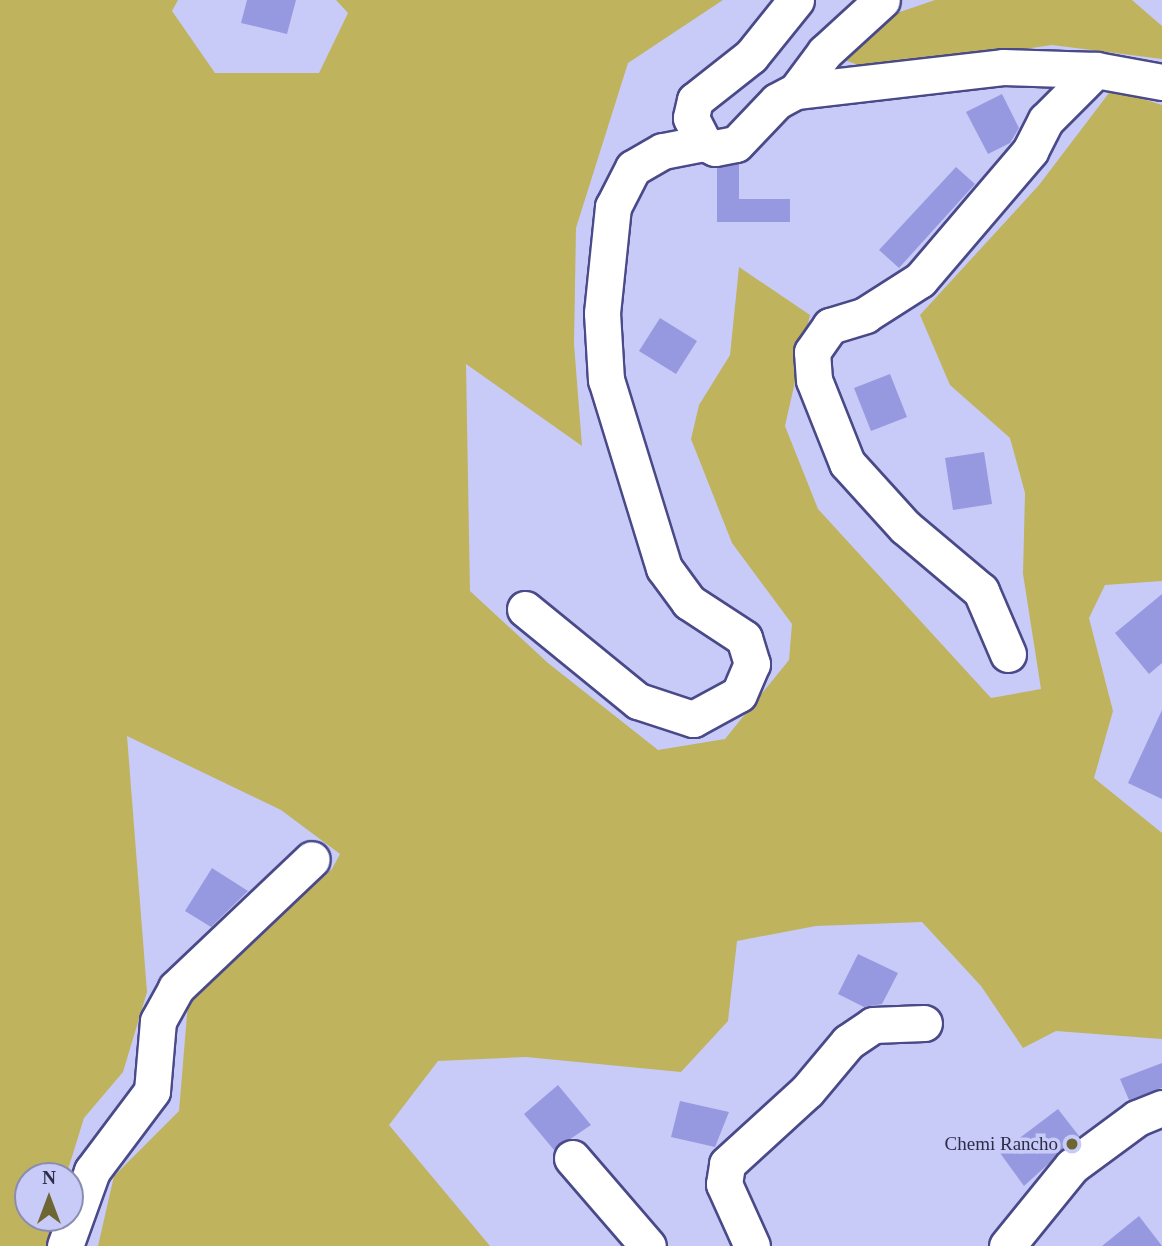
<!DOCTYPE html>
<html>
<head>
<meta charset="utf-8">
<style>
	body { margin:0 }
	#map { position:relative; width:1162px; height:1246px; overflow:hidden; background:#c8cbf8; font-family:"Times New Roman",serif }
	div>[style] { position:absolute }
	.green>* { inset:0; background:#bfb35e }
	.building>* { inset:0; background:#9699e0 }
	.roads { filter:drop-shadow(2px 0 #4a4a89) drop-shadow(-2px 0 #4a4a89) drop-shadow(0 2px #4a4a89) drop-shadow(0 -2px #4a4a89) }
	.minor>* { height:35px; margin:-17.5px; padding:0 17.5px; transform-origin:17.5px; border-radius:17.5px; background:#fff }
	.dots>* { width:19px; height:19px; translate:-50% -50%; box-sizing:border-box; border:4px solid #c8cbf8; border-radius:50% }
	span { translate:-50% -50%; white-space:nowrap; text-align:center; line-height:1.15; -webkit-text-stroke:7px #c8cbf8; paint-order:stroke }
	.poi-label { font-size:19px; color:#2d2d4a }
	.right { translate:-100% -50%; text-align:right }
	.north { position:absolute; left:14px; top:1162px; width:70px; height:70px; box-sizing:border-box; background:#c8cbf8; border:2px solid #8a8cb2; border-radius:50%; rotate:0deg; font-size:19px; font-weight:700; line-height:28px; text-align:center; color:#2d2d4a }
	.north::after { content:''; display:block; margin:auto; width:24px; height:32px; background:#6d6633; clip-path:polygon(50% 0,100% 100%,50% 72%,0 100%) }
</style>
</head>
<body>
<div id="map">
	<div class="green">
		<i style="clip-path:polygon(0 0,178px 0,172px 11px,215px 73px,319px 73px,348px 13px,336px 0,723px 0,628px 63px,576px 228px,574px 344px,582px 446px,466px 364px,470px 591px,548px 663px,658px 750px,725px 739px,789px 660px,792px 624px,732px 543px,691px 439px,699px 405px,730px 355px,739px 267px,810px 315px,785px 426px,818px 509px,991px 698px,1041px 689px,1023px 574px,1025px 493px,1010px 438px,950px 385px,920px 315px,1039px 185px,1112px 89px,1162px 105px,1162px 581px,1105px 585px,1089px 618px,1113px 711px,1094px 778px,1162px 833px,1162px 1039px,1056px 1031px,1023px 1048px,981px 986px,922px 922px,816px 926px,737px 941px,728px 1021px,681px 1072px,526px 1057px,438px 1061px,389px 1125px,490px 1246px,98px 1246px,114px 1176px,179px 1111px,188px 1003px,332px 869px,340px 854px,281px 810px,127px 736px,147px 992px,123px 1072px,84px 1118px,66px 1176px,28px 1176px,28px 1218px,53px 1218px,47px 1246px,0 1246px)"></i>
		<i style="clip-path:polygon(935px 0,1132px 0,1162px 26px,1162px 59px,1052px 45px,875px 71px,839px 58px,894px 14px)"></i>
	</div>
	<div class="building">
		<i style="clip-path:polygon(247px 0,296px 0,287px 34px,241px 23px)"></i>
		<i style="clip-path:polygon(1002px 94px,1019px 128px,1010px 143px,988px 154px,966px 112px)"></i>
		<i style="clip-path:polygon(739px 164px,739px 199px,790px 199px,790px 222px,717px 222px,717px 168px)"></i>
		<i style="clip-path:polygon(956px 167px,975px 184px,899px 268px,879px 250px)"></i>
		<i style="clip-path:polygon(660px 318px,697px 341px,676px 374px,639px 351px)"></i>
		<i style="clip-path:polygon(890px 374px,907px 417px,871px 431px,854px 388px)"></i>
		<i style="clip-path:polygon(984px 452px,992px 504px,953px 510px,945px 458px)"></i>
		<i style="clip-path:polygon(1162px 594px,1162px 663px,1149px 674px,1115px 633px)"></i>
		<i style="clip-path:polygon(1162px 710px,1162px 799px,1128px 783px)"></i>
		<i style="clip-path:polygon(212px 868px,248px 891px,211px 927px,185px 911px)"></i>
		<i style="clip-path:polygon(858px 954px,898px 973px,882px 1004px,864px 1007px,838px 994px)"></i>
		<i style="clip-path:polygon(1162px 1063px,1162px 1088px,1129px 1100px,1120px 1079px)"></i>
		<i style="clip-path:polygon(558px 1085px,591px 1125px,554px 1150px,524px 1114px)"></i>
		<i style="clip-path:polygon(680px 1101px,729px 1112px,715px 1147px,671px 1137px)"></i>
		<i style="clip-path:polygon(1058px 1109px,1079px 1136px,1024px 1186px,1000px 1153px)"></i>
		<i style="clip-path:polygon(1139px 1216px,1162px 1246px,1102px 1246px)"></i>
	</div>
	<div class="roads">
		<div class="minor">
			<i style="left:796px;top:0;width:72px;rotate:128.8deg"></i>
			<i style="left:751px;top:56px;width:71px;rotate:141.8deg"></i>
			<i style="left:695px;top:100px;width:18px;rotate:103deg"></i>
			<i style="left:691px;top:118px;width:28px;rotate:63deg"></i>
			<i style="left:704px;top:143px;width:12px;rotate:24deg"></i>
			<i style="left:715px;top:148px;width:21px;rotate:-11deg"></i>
			<i style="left:736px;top:144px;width:59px;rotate:-46.4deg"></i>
			<i style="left:777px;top:101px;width:21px;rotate:-28deg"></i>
			<i style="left:796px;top:91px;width:208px;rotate:-6.6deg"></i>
			<i style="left:1003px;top:67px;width:93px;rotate:1.8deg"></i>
			<i style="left:1096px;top:70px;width:67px;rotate:10.3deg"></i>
			<i style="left:796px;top:91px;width:49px;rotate:-53.4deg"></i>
			<i style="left:825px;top:52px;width:77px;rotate:-42.4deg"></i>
			<i style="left:525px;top:609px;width:146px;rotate:39.2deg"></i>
			<i style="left:638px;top:701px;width:58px;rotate:18.1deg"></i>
			<i style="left:693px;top:719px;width:52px;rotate:-28.5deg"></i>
			<i style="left:739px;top:694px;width:33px;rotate:-67deg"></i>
			<i style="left:752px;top:664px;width:27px;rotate:-107deg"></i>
			<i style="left:744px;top:638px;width:66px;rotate:-146.8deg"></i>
			<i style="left:689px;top:602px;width:42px;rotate:-126.3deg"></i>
			<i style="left:664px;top:568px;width:197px;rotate:-107.1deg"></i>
			<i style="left:606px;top:380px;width:67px;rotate:-93.4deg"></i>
			<i style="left:602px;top:313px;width:107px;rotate:-84.1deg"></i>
			<i style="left:613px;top:207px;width:44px;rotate:-62.9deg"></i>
			<i style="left:633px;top:168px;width:34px;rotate:-30deg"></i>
			<i style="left:663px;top:151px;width:42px;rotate:-11deg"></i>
			<i style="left:1008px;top:654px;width:69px;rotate:-113.2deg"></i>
			<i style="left:981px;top:591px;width:99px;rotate:-139.9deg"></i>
			<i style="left:905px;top:527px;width:86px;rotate:-132.2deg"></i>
			<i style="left:847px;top:463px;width:89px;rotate:-111.7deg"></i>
			<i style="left:814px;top:380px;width:28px;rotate:-94deg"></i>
			<i style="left:812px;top:352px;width:32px;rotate:-55deg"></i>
			<i style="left:830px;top:326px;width:37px;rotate:-17deg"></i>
			<i style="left:865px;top:315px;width:65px;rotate:-32.5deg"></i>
			<i style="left:920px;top:280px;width:170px;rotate:-49.5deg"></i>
			<i style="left:1030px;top:151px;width:35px;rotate:-63deg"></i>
			<i style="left:1046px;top:120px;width:71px;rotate:-45deg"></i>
			<i style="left:572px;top:1158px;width:116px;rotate:49.2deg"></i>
			<i style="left:65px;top:1246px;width:80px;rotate:-70.2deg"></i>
			<i style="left:92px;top:1171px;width:100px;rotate:-53.1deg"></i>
			<i style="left:152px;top:1091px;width:70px;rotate:-85.1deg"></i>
			<i style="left:158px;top:1021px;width:38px;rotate:-61deg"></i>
			<i style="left:176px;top:988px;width:187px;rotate:-43.5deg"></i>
			<i style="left:752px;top:1246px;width:68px;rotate:-114.3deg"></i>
			<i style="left:724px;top:1184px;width:20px;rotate:-81deg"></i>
			<i style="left:727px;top:1164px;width:108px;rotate:-42.4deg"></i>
			<i style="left:807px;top:1091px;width:64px;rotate:-50.1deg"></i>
			<i style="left:848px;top:1042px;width:30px;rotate:-34deg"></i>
			<i style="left:873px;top:1025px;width:51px;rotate:-2.2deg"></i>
			<i style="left:1007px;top:1246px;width:103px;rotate:-50.9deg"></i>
			<i style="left:1072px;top:1166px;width:81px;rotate:-36.4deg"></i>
			<i style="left:1137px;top:1118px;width:27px;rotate:-22deg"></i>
		</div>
	</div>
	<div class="dots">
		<i style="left:1072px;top:1144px;background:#6d6633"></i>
	</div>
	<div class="poi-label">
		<span class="right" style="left:1058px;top:1144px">Chemi Rancho</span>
	</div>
	<div class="north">N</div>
</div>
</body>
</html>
